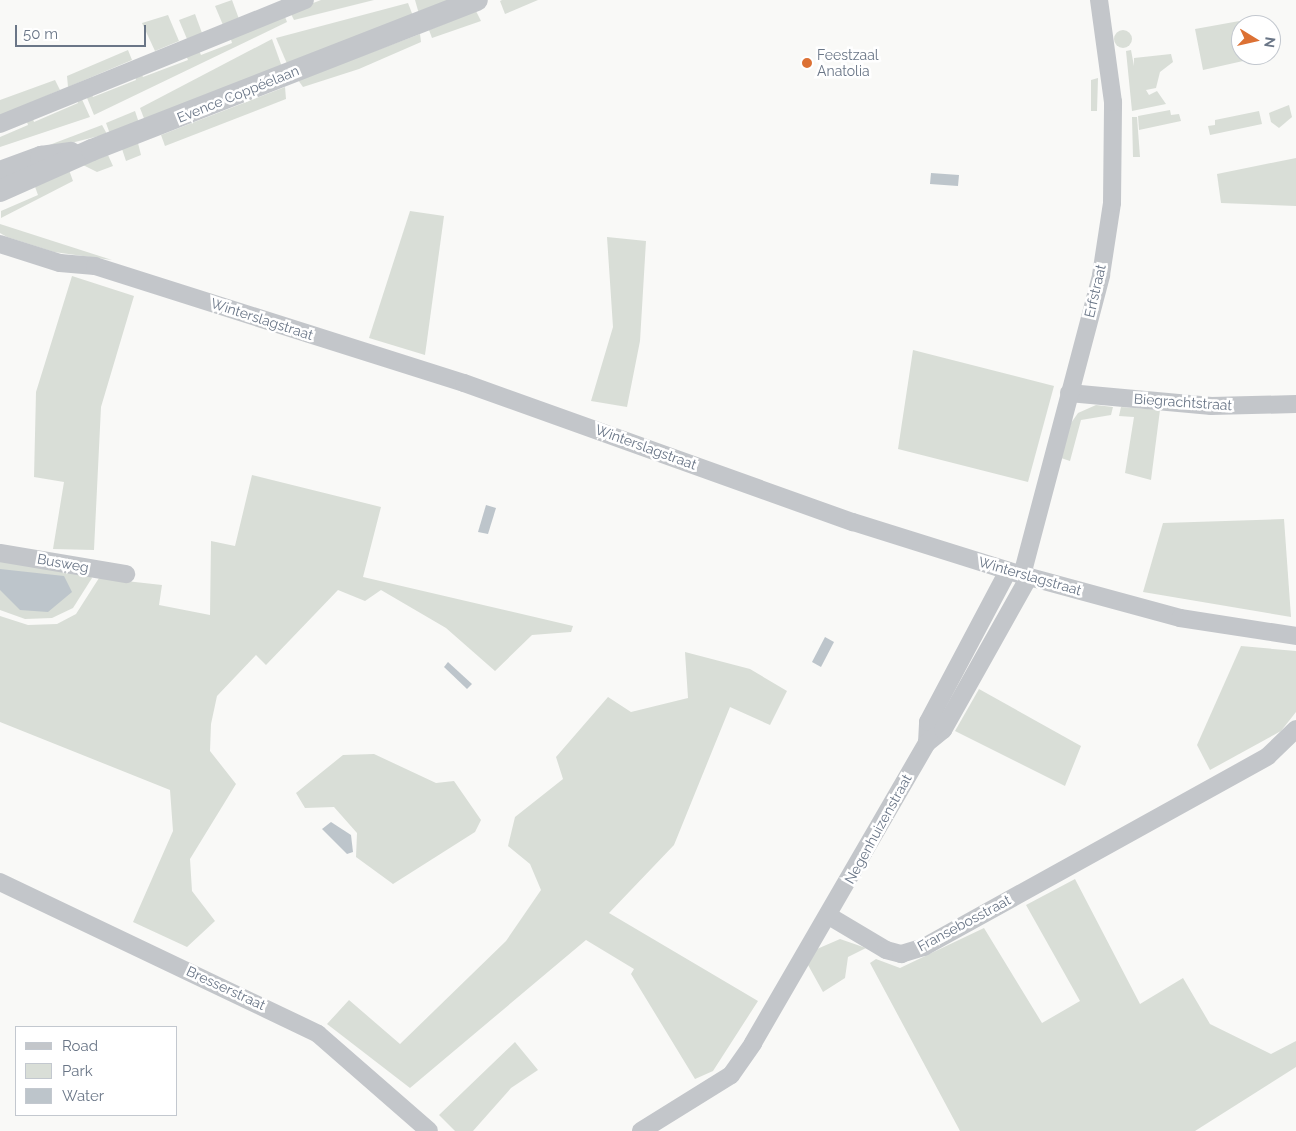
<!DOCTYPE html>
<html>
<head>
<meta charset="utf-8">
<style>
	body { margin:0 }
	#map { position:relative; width:1296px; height:1131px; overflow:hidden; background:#f9f9f7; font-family:Raleway,sans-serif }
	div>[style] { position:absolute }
	.green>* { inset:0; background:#d9ded7 }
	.round { border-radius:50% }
	.water>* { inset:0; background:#bdc5cb }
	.minor>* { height:18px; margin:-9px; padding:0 9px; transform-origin:9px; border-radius:9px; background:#c3c6ca }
	.tertiary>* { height:22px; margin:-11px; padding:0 11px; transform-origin:11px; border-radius:11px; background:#c3c6ca }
	.dots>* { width:14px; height:14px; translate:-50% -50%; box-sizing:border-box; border:2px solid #fff; border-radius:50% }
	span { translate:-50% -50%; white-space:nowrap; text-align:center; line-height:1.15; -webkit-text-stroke:5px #fff; paint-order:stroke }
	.poi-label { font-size:14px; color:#6a7687 }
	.left { translate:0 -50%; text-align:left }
	.street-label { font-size:14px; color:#6a7687 }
	.legend { position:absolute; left:15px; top:1026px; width:162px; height:90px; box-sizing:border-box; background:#fff; border:1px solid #c3c8cf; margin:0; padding:6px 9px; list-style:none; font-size:15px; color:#6a7687 }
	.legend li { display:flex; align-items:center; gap:10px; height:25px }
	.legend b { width:25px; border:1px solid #c3c8cf }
	.north { position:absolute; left:1231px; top:15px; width:50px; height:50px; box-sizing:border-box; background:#fff; border:1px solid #c3c8cf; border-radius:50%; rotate:99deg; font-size:14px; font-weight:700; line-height:20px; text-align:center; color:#6a7687 }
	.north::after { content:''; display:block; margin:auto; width:18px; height:22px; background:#dc7134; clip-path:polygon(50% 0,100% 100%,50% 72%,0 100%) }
	.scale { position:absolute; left:15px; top:25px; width:131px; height:22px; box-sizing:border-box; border:2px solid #6a7687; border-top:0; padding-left:6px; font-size:15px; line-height:18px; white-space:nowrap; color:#6a7687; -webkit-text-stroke:4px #fff; paint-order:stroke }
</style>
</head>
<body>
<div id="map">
	<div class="green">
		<i style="clip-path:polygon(232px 0,239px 19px,223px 25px,215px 6px)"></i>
		<i style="clip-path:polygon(321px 0,374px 0,294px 20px,290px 12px)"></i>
		<i style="clip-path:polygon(415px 0,454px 0,419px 14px)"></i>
		<i style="clip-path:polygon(538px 0,505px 14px,500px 1px,502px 0)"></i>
		<i style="clip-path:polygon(408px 3px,413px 16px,288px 66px,276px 38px)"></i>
		<i style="clip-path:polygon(476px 11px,481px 21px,432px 38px,429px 30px)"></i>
		<i style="clip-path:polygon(195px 14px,202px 33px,187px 39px,179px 20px)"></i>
		<i style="clip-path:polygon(284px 14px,287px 22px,94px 115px,85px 93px,90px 91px,93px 97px,136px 80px,134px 73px,140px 71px,143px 77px,188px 60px,185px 53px,198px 48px,201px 55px,232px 43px,230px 36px)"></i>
		<i style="clip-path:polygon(168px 15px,179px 41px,155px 51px,142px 23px)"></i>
		<i style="clip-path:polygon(1245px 20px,1241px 55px,1251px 55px,1252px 59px,1203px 70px,1195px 29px)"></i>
		<i class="round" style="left:1114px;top:30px;width:18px;height:18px"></i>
		<i style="clip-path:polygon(420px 34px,421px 42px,359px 69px,303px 87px,298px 80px)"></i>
		<i style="clip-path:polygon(272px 39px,282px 67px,145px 121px,140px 108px)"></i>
		<i style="clip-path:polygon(128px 50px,132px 60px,68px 87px,67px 76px)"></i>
		<i style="clip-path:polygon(1131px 50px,1134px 66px,1134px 58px,1171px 54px,1173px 62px,1160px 72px,1156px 88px,1146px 90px,1149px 95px,1157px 91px,1166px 104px,1132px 111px,1126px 51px)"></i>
		<i style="clip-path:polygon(1098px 78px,1097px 111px,1091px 111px,1091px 80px)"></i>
		<i style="clip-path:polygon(55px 80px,60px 90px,0 116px,0 100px)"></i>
		<i style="clip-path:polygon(285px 87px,286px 99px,165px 146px,161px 135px)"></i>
		<i style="clip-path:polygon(80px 95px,90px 117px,0 147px,0 137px,28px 125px,26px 119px,32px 116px,34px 122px,78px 103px,76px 96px)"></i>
		<i style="clip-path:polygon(1289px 105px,1292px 117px,1279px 128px,1271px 122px,1269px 113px)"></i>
		<i style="clip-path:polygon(1170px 110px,1171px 115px,1179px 114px,1181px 121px,1139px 130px,1138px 116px)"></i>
		<i style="clip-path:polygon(135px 111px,139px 123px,110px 134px,106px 123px)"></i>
		<i style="clip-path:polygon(1259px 111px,1262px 124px,1210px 135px,1208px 126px,1215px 125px,1215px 120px)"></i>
		<i style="clip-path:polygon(1132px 117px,1137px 117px,1140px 157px,1133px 157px)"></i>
		<i style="clip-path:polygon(102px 125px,107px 134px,23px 155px)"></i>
		<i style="clip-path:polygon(138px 143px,141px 155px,126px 161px,122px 149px)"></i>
		<i style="clip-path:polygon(108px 155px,113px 166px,97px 172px,83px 165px)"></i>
		<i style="clip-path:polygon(1296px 158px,1296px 206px,1221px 203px,1217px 174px)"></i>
		<i style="clip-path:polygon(69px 170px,73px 181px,1px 218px,1px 211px,38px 195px,34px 184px)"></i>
		<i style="clip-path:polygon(410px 211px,444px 216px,425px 355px,369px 338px)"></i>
		<i style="clip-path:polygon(0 224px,112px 260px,54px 252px,7px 237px,0 233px)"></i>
		<i style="clip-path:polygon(607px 237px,646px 241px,640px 341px,627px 407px,591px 401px,613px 327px)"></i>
		<i style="clip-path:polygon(72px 276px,134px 296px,101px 407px,94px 550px,53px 549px,64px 482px,34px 477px,36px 392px)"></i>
		<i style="clip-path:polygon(913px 350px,1054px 386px,1028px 482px,898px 449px)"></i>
		<i style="clip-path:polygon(1096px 405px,1113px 407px,1111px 415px,1081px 420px,1070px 461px,1061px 458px,1071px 423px,1078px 413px)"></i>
		<i style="clip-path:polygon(1121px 407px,1160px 410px,1151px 480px,1125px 473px,1134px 417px,1119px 416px)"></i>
		<i style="clip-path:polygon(252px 475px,381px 507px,363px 577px,573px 626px,571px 632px,532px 635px,495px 671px,446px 628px,381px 590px,365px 601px,338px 590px,266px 665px,256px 655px,217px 696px,211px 724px,210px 751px,236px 784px,190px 859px,192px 891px,215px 921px,187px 947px,133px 922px,173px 831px,170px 790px,0 722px,0 616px,28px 625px,57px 624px,76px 614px,99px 578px,162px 585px,159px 605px,210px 615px,211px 541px,235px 546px)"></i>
		<i style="clip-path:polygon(1284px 519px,1291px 617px,1143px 592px,1163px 523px)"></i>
		<i style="clip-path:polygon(0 560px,90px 575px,92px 578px,73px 608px,52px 618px,25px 619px,0 610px)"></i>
		<i style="clip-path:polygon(1241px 646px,1296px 651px,1296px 712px,1281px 731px,1210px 770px,1197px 745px)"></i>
		<i style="clip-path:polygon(685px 652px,750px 669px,787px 691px,770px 725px,730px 707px,674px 845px,609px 913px,758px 1001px,713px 1071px,695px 1079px,631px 974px,634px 969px,586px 940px,410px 1088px,327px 1024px,349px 1000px,400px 1044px,506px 941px,541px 890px,530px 864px,508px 846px,515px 817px,563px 779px,556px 757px,608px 697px,631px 712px,688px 698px)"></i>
		<i style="clip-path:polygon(979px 689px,1081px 746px,1065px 786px,955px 731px)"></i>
		<i style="clip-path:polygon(374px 754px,436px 783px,454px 781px,481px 820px,475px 832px,393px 884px,356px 857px,357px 833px,334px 807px,305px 808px,296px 793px,343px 755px)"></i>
		<i style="clip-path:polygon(1075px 879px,1140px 1004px,1183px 978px,1210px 1024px,1271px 1054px,1296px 1041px,1296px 1067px,1195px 1131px,960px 1131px,870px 963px,876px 959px,900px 968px,984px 928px,1042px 1023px,1080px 1001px,1026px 905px)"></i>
		<i style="clip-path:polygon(840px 939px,866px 948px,848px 957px,845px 978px,823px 992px,808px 965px,817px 949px)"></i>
		<i style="clip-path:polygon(515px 1042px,538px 1070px,511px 1088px,473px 1131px,455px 1131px,439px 1115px)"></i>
	</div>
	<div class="water">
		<i style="clip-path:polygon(931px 173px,959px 175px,958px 186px,930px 184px)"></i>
		<i style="clip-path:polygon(486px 505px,496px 508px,488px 534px,478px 532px)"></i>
		<i style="clip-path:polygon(0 569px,64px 576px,72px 592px,48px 612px,20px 610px,0 590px)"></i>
		<i style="clip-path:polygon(825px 637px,834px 642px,821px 667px,812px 662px)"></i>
		<i style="clip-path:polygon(448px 662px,472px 684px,467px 689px,444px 667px)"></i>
		<i style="clip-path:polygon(331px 822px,351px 835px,353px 852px,347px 854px,322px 829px)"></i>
	</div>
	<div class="minor">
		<i style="left:0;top:124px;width:329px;rotate:-22.1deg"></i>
		<i style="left:0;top:244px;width:63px;rotate:17.6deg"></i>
		<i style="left:60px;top:263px;width:35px;rotate:5deg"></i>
		<i style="left:95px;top:266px;width:387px;rotate:17.6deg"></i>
		<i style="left:464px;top:383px;width:413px;rotate:19.7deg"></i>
		<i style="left:853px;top:522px;width:177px;rotate:17.4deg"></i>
		<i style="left:1022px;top:575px;width:164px;rotate:15.2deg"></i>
		<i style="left:1180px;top:618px;width:117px;rotate:8.8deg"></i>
		<i style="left:1069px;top:393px;width:143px;rotate:5.2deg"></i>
		<i style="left:1211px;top:406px;width:85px;rotate:-1.3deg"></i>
		<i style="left:0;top:553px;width:128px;rotate:9.5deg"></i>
		<i style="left:1022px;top:575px;width:310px;rotate:-75.2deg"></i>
		<i style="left:1101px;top:275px;width:73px;rotate:-81.3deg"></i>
		<i style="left:1112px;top:203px;width:101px;rotate:-89.4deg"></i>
		<i style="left:1113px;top:102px;width:103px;rotate:-97.8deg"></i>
		<i style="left:927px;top:743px;width:21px;rotate:-87deg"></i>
		<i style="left:928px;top:722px;width:171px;rotate:-62.1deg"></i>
		<i style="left:0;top:882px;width:352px;rotate:25.5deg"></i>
		<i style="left:318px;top:1034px;width:147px;rotate:41.1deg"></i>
		<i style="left:829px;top:916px;width:66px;rotate:30.8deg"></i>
		<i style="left:886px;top:950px;width:16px;rotate:15deg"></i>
		<i style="left:901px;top:954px;width:24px;rotate:-17deg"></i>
		<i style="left:924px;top:947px;width:393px;rotate:-29deg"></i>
		<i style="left:1268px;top:756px;width:39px;rotate:-44deg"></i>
		<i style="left:641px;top:1131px;width:106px;rotate:-31.9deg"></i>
		<i style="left:731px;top:1075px;width:39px;rotate:-55deg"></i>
		<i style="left:753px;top:1043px;width:347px;rotate:-59.9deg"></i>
		<i style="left:927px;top:743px;width:21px;rotate:-39deg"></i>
		<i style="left:943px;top:730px;width:176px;rotate:-60.7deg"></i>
	</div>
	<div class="tertiary">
		<i style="left:0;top:172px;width:44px;rotate:-20.1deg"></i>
		<i style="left:41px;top:157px;width:30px;rotate:-8deg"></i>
		<i style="left:0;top:191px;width:101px;rotate:-24deg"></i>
		<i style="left:92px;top:150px;width:413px;rotate:-21.3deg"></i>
	</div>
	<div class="dots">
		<i style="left:807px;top:63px;background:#dc7134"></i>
	</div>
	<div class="poi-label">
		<span class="left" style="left:817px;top:63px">Feestzaal<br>Anatolia</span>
	</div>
	<div class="street-label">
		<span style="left:238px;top:94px;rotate:-22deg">Evence Coppéelaan</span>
		<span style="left:1095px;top:291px;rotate:-77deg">Erfstraat</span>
		<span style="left:262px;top:319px;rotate:18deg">Winterslagstraat</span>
		<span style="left:1183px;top:402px;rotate:4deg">Biegrachtstraat</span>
		<span style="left:646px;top:447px;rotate:20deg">Winterslagstraat</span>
		<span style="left:63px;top:563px;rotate:10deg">Busweg</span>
		<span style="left:1030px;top:576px;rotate:16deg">Winterslagstraat</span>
		<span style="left:878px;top:829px;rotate:-61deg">Negenhuizenstraat</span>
		<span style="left:964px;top:923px;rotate:-28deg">Fransebosstraat</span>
		<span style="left:226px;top:988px;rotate:25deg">Bresserstraat</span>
	</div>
	<ul class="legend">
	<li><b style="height:6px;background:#c3c6ca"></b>Road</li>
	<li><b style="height:14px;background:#d9ded7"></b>Park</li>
	<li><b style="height:14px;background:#bdc5cb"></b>Water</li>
	</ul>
	<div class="north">N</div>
	<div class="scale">50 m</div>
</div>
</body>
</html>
